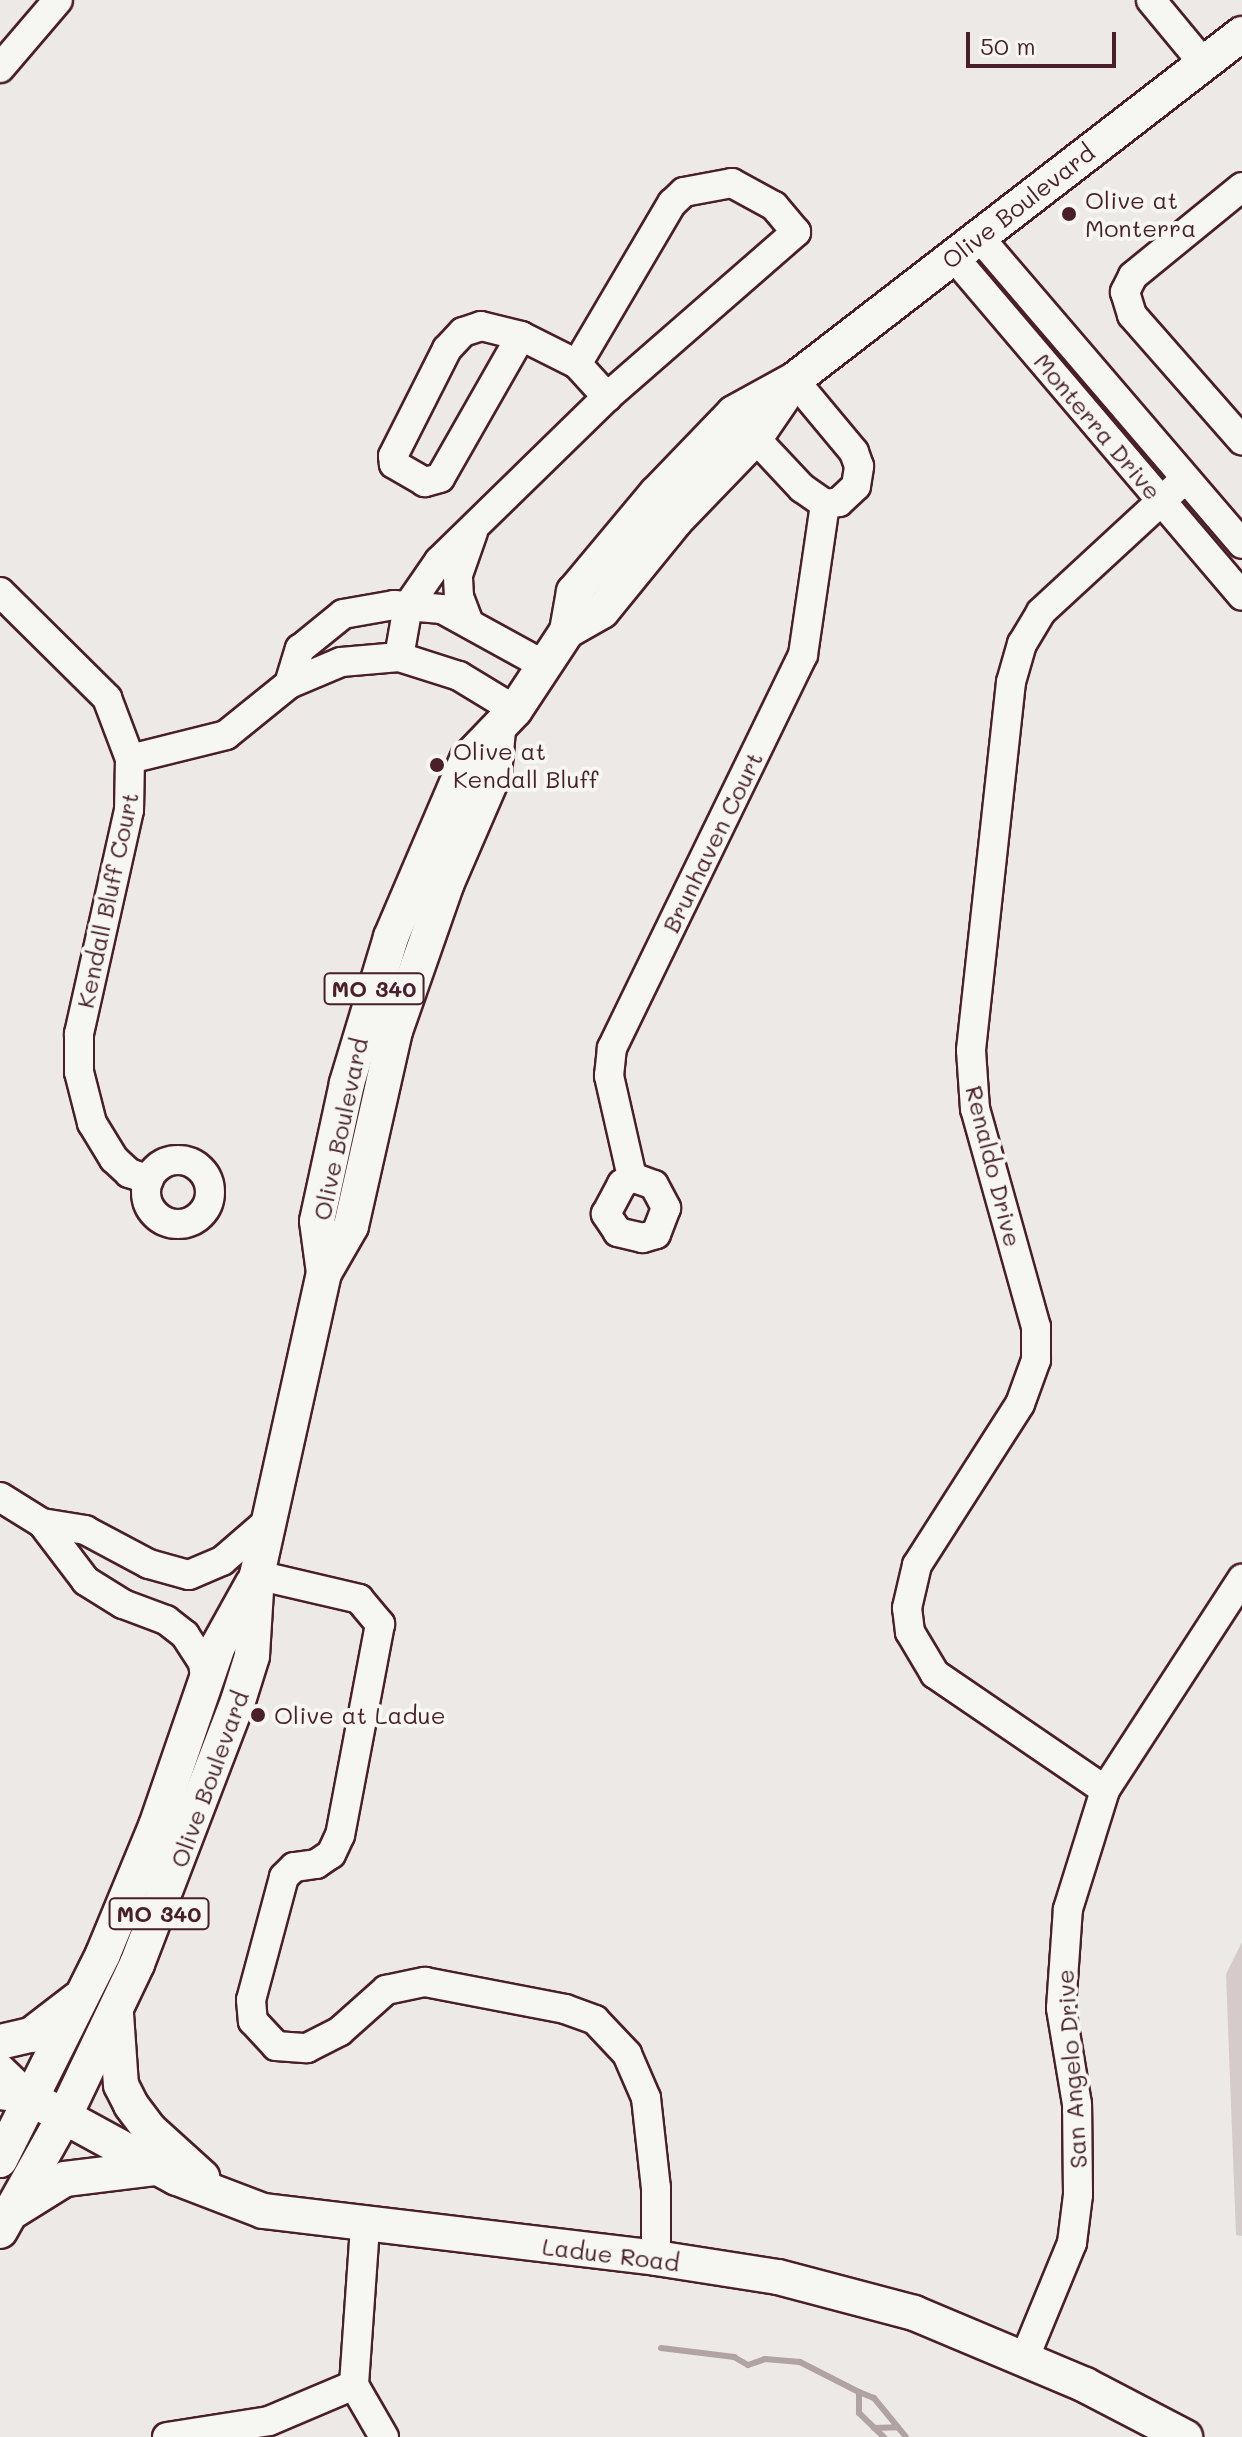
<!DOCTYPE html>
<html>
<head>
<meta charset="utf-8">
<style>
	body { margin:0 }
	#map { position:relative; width:1242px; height:2437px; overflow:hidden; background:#ece9e6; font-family:Mali,sans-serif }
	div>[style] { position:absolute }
	.green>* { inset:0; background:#d4cbca }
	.stream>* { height:6px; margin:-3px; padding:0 3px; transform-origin:3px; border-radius:3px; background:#b1a2a3 }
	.roads { filter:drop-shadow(2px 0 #4a1f2b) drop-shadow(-2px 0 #4a1f2b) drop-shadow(0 2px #4a1f2b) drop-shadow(0 -2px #4a1f2b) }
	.minor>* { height:28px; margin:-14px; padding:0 14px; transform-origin:14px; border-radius:14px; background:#f6f6f2 }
	.minor>.ring { margin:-14px; padding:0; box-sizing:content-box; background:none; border:28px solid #f6f6f2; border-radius:50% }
	.major>* { height:34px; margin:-17px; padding:0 17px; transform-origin:17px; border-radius:17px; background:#f6f6f2 }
	.dots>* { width:22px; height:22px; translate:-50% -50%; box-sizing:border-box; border:4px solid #f6f6f2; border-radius:50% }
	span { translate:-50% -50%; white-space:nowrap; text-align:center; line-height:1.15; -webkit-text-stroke:8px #f6f6f2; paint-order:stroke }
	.shield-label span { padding:2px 6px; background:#f6f6f2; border:2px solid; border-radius:6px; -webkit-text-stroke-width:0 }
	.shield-label { font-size:22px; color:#4a1f2b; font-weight:700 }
	.poi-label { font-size:24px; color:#4a1f2b }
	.left { translate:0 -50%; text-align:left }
	.street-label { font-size:24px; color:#4a1f2b }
	.scale { position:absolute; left:966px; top:32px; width:150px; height:36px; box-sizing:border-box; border:4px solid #4a1f2b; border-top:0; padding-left:10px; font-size:24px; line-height:28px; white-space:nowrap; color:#4a1f2b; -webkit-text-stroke:6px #f6f6f2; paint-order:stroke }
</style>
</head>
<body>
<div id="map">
	<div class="green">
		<i style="clip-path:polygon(1242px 1942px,1242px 2236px,1236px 2235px,1226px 1974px)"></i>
	</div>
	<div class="stream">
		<i style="left:661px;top:2348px;width:74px;rotate:7deg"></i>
		<i style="left:734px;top:2357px;width:16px;rotate:30deg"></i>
		<i style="left:748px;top:2365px;width:18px;rotate:-19deg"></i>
		<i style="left:765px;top:2359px;width:35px;rotate:5deg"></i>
		<i style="left:800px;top:2362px;width:66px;rotate:27deg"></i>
		<i style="left:859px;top:2392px;width:21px;rotate:90deg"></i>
		<i style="left:859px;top:2413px;width:35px;rotate:44deg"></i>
		<i style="left:859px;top:2392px;width:16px;rotate:22deg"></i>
		<i style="left:874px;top:2398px;width:50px;rotate:50.6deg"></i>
		<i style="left:874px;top:2428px;width:24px;rotate:-2deg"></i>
	</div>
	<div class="roads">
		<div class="minor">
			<i style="left:1151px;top:0;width:83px;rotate:50.4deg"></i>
			<i style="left:0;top:68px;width:89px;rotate:-49.5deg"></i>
			<i style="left:1242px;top:187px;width:141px;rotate:140.8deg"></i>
			<i style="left:1133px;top:276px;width:18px;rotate:117deg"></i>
			<i style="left:1125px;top:292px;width:24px;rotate:73deg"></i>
			<i style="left:1132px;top:315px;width:167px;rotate:48.7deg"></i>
			<i style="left:979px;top:237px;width:404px;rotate:49.4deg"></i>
			<i style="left:953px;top:256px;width:446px;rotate:49.6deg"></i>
			<i style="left:521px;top:336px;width:163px;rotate:119.7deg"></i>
			<i style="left:440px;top:478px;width:16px;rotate:165deg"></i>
			<i style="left:425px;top:482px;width:36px;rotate:-150deg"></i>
			<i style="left:394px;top:464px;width:8px;rotate:-97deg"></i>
			<i style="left:393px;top:456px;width:120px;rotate:-63.2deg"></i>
			<i style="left:447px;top:349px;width:23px;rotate:-47deg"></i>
			<i style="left:463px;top:332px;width:19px;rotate:-18deg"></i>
			<i style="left:481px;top:326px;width:41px;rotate:14deg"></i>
			<i style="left:521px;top:336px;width:63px;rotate:26.6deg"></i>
			<i style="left:577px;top:364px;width:45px;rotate:47.7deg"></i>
			<i style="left:755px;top:438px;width:69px;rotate:46.8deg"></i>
			<i style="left:802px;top:488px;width:28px;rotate:35deg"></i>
			<i style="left:825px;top:504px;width:14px;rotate:-8deg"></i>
			<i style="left:839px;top:502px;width:23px;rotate:-43deg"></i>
			<i style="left:856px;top:486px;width:20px;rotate:-81deg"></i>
			<i style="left:859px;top:466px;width:15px;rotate:-110deg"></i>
			<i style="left:854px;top:452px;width:94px;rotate:-129.8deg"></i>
			<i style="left:0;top:592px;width:151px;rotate:44.7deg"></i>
			<i style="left:107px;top:698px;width:65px;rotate:69.3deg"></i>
			<i style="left:130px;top:759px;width:51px;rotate:91.1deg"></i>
			<i style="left:129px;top:810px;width:230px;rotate:102.6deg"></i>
			<i style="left:79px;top:1034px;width:38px;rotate:90deg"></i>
			<i style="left:79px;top:1072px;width:53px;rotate:75.7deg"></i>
			<i style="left:92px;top:1123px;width:42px;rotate:58.6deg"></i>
			<i style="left:114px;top:1159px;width:21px;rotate:43deg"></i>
			<i style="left:129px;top:1173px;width:21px;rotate:19deg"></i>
			<i style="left:469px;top:623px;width:28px;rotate:-111deg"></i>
			<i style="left:459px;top:597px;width:22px;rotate:-93deg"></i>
			<i style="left:458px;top:575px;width:46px;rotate:-70.8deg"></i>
			<i style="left:399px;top:657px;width:52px;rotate:-80deg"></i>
			<i style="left:408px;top:606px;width:55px;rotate:-55.4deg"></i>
			<i style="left:439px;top:561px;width:235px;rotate:-44.3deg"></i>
			<i style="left:607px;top:397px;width:251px;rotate:-41.1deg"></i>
			<i style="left:796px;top:232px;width:34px;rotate:-130deg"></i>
			<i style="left:774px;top:206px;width:48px;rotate:-151.3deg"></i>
			<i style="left:732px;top:183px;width:49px;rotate:169.4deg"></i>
			<i style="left:684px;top:192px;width:16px;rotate:137deg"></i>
			<i style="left:672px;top:203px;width:187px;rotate:120.5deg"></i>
			<i style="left:515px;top:710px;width:66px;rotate:-148.7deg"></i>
			<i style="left:459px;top:676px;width:63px;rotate:-162.4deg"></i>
			<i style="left:399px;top:657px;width:58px;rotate:175.1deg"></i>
			<i style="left:341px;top:662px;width:56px;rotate:157.1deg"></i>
			<i style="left:289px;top:684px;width:37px;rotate:-73deg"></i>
			<i style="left:300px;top:649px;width:55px;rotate:-39.1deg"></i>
			<i style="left:343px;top:614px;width:52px;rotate:-10deg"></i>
			<i style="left:394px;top:605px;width:48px;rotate:4.8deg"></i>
			<i style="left:442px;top:609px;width:116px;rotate:28.8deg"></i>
			<i style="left:130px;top:759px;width:99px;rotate:-14deg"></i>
			<i style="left:226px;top:735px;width:81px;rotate:-39deg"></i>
			<i class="ring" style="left:146px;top:1160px;width:36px;height:36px"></i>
			<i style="left:632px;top:1177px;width:23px;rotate:20deg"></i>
			<i style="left:654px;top:1185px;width:26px;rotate:62deg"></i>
			<i style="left:666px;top:1208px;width:28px;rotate:111deg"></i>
			<i style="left:656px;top:1234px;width:14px;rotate:163deg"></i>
			<i style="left:643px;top:1238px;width:26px;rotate:-167deg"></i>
			<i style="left:618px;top:1232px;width:22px;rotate:-124deg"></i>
			<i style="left:606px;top:1214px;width:34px;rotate:-62deg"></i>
			<i style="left:622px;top:1184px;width:12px;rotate:-35deg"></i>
			<i style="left:632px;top:1177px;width:104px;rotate:-102.8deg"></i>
			<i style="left:609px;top:1076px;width:28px;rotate:-84deg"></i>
			<i style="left:612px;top:1048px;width:437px;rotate:-64.1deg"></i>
			<i style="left:803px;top:655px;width:153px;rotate:-81.7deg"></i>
			<i style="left:0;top:1497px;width:49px;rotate:31.8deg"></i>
			<i style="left:42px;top:1523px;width:44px;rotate:9.2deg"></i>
			<i style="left:85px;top:1530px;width:72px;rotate:28deg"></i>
			<i style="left:149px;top:1564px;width:41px;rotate:15.4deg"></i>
			<i style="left:189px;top:1575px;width:36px;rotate:-23deg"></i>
			<i style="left:222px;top:1561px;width:66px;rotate:-40.7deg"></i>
			<i style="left:42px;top:1523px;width:73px;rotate:52.8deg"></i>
			<i style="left:86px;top:1581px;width:44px;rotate:31.9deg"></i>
			<i style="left:123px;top:1604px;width:46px;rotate:20.4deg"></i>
			<i style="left:166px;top:1620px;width:24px;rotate:38deg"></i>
			<i style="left:185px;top:1635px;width:33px;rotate:57deg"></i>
			<i style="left:203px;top:1663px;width:21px;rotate:82deg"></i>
			<i style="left:257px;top:1575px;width:105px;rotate:13.2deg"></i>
			<i style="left:359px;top:1599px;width:33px;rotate:50deg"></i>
			<i style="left:380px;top:1624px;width:215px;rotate:100.7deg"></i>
			<i style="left:340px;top:1835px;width:21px;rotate:115deg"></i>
			<i style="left:331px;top:1854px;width:18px;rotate:146deg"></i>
			<i style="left:316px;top:1864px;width:22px;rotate:172deg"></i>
			<i style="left:294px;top:1867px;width:14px;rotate:135deg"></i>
			<i style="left:284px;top:1877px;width:127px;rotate:105deg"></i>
			<i style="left:251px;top:2000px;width:21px;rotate:85deg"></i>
			<i style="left:253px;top:2021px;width:34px;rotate:47deg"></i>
			<i style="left:276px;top:2046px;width:31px;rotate:4deg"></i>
			<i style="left:307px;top:2048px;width:37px;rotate:-27deg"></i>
			<i style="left:340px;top:2031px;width:62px;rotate:-41.7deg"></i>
			<i style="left:386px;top:1990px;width:40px;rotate:-12deg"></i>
			<i style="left:425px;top:1982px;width:143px;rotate:10.9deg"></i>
			<i style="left:565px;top:2009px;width:32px;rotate:20deg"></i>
			<i style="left:595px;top:2020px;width:47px;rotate:46.7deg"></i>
			<i style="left:627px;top:2054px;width:48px;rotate:66.6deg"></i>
			<i style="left:646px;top:2098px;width:91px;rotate:83.7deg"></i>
			<i style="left:656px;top:2188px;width:70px;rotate:90deg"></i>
			<i style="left:1105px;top:1790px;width:206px;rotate:-145.7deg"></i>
			<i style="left:935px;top:1674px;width:49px;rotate:-120.8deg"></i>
			<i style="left:910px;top:1632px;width:24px;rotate:-97deg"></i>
			<i style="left:907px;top:1608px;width:44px;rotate:-76.9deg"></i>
			<i style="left:917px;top:1565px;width:191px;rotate:-57.4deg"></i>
			<i style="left:1020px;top:1404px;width:47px;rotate:-70deg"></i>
			<i style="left:1036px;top:1360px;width:33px;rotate:-90deg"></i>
			<i style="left:1036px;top:1327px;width:226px;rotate:-105.6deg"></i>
			<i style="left:975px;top:1109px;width:59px;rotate:-93.9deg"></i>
			<i style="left:971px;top:1050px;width:370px;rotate:-83.8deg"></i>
			<i style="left:1011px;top:682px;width:40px;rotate:-74deg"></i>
			<i style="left:1022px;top:644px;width:37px;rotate:-59deg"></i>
			<i style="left:1041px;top:612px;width:196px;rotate:-42.7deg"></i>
			<i style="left:0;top:2068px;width:45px;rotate:44.1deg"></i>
			<i style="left:32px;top:2099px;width:32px;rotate:-173deg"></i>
			<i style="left:365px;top:2227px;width:158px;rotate:94deg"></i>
			<i style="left:354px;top:2385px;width:60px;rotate:60deg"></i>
			<i style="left:1025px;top:2357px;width:123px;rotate:-67.6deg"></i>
			<i style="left:1072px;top:2243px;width:48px;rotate:-82.9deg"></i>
			<i style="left:1078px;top:2195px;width:91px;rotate:-90.6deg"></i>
			<i style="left:1077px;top:2104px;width:97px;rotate:-99.5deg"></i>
			<i style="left:1061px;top:2008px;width:99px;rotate:-86deg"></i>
			<i style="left:1068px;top:1909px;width:125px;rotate:-72.7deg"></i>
			<i style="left:1105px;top:1790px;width:252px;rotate:-57deg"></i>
			<i style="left:167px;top:2437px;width:103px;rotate:-8.9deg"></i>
			<i style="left:269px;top:2421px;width:92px;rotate:-23deg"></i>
		</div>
		<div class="major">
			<i style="left:567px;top:631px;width:40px;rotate:-29.7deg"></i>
			<i style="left:602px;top:611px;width:117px;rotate:-50.9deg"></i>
			<i style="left:676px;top:520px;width:114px;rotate:-46.1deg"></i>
			<i style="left:755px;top:438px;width:62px;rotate:-55.5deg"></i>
			<i style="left:324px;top:1273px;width:52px;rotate:-97.7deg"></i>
			<i style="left:317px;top:1221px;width:141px;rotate:-77.7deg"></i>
			<i style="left:347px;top:1083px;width:152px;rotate:-73.2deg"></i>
			<i style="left:391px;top:937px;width:193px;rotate:-66.8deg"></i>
			<i style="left:467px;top:760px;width:69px;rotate:-46.2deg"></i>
			<i style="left:515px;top:710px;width:95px;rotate:-56.6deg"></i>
			<i style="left:567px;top:631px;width:40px;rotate:-80deg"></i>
			<i style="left:574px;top:592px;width:128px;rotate:-50.1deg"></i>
			<i style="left:656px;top:494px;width:112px;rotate:-46.1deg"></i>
			<i style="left:734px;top:413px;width:68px;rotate:-28.8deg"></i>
			<i style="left:794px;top:380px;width:566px;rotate:-37.68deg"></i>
			<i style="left:116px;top:2014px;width:71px;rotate:86deg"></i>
			<i style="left:121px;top:2085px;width:22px;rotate:63deg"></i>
			<i style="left:131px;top:2105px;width:30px;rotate:53deg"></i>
			<i style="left:149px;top:2129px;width:72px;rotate:42.2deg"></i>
			<i style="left:0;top:2042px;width:32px;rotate:-13deg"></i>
			<i style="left:31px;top:2035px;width:59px;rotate:-37.5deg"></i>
			<i style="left:32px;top:2099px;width:165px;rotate:28.6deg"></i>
			<i style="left:177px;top:2178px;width:92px;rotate:21deg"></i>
			<i style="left:263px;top:2211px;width:396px;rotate:6.8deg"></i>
			<i style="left:656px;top:2258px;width:123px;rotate:8.9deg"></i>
			<i style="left:778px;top:2277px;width:141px;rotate:14.8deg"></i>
			<i style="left:914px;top:2313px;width:186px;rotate:22.8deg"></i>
			<i style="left:1085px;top:2385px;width:113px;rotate:27.5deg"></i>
			<i style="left:0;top:2160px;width:230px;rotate:-63.4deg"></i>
			<i style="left:103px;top:1954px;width:139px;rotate:-67.5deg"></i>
			<i style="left:156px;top:1826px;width:190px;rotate:-71deg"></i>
			<i style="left:218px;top:1646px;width:72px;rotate:-60.9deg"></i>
			<i style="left:15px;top:2210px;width:59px;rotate:-31.8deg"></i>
			<i style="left:65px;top:2179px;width:92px;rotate:-6.9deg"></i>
			<i style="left:0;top:2231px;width:131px;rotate:-60.7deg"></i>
			<i style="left:64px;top:2117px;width:170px;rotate:-64.5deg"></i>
			<i style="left:137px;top:1964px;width:282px;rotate:-69deg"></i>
			<i style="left:238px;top:1701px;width:47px;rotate:-72.7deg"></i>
			<i style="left:252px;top:1656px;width:81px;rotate:-86.5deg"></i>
			<i style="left:257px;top:1575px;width:309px;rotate:-77.5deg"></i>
			<i style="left:324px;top:1273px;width:54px;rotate:-60.1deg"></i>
			<i style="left:351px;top:1226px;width:200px;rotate:-77.3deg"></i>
			<i style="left:395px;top:1031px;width:155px;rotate:-70.7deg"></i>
			<i style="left:446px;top:885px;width:121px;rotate:-66.6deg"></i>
			<i style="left:494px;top:774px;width:44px;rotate:-84.8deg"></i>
		</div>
	</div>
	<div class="dots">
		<i style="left:1069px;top:214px;background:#4a1f2b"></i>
		<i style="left:437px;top:765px;background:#4a1f2b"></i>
		<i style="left:258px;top:1715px;background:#4a1f2b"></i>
	</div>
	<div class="shield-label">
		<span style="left:374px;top:989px">MO 340</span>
		<span style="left:159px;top:1914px">MO 340</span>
	</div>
	<div class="poi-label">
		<span class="left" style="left:1085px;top:214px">Olive at<br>Monterra</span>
		<span class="left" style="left:453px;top:765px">Olive at<br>Kendall Bluff</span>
		<span class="left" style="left:274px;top:1715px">Olive at Ladue</span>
	</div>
	<div class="street-label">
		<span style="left:1018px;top:206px;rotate:-38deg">Olive Boulevard</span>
		<span style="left:1098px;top:426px;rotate:50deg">Monterra Drive</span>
		<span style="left:712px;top:842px;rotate:-64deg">Brunhaven Court</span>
		<span style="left:107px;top:900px;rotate:-78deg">Kendall Bluff Court</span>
		<span style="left:340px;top:1129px;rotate:-78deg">Olive Boulevard</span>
		<span style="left:994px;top:1166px;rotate:76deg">Renaldo Drive</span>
		<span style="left:209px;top:1779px;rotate:-70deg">Olive Boulevard</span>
		<span style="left:1071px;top:2069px;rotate:-94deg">San Angelo Drive</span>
		<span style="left:611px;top:2254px;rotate:7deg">Ladue Road</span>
	</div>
	<div class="scale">50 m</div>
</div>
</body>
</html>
